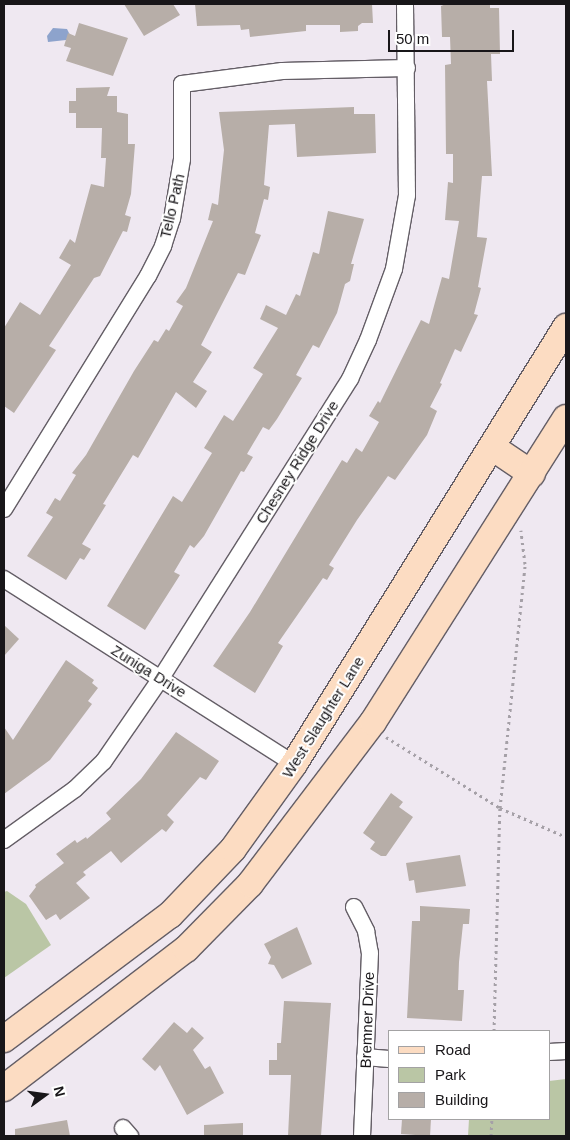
<!DOCTYPE html>
<html>
<head>
<meta charset="utf-8">
<style>
	body { margin:0 }
	#map { position:relative; width:570px; height:1140px; overflow:hidden; background:#efe8f1; font-family:Helvetica,sans-serif }
	div>[style] { position:absolute }
	.green>* { inset:0; background:#bac6a5 }
	.water>* { inset:0; background:#8da3cc }
	.building>* { inset:0; background:#b7aea8 }
	.path>* { height:3px; margin-top:-1.5px; transform-origin:0; background:repeating-linear-gradient(90deg,#a5a0a7 0 2.5px,transparent 0 6.5px) }
	.roads { filter:drop-shadow(1px 0 #645e66) drop-shadow(-1px 0 #645e66) drop-shadow(0 1px #645e66) drop-shadow(0 -1px #645e66) }
	.minor>* { height:16px; margin:-8px; padding:0 8px; transform-origin:8px; border-radius:8px; background:#fff }
	.primary>* { height:26px; margin:-13px; padding:0 13px; transform-origin:13px; border-radius:13px; background:#fcdcc2 }
	span { translate:-50% -50%; white-space:nowrap; text-align:center; line-height:1.15; -webkit-text-stroke:4px #fff; paint-order:stroke }
	.street-label { font-size:15px; color:#181619 }
	.frame { position:absolute; inset:0; border:5px solid #181619; pointer-events:none }
	.legend { position:absolute; left:388px; top:1030px; width:162px; height:90px; box-sizing:border-box; background:#fff; border:1px solid #a3a2a3; margin:0; padding:6px 9px; list-style:none; font-size:15px; color:#181619 }
	.legend li { display:flex; align-items:center; gap:10px; height:25px }
	.legend b { width:25px; border:1px solid #a3a2a3 }
	.north { position:absolute; left:20px; top:1070px; width:50px; height:50px; -webkit-text-stroke:4px #fff; paint-order:stroke; rotate:76deg; font-size:14px; font-weight:700; line-height:20px; text-align:center; color:#181619 }
	.north::after { content:''; display:block; margin:auto; width:18px; height:22px; background:#181619; clip-path:polygon(50% 0,100% 100%,50% 72%,0 100%) }
	.scale { position:absolute; left:388px; top:30px; width:126px; height:22px; box-sizing:border-box; border:2px solid #181619; border-top:0; padding-left:6px; font-size:15px; line-height:18px; white-space:nowrap; color:#181619; -webkit-text-stroke:4px #fff; paint-order:stroke }
</style>
</head>
<body>
<div id="map">
	<div class="green">
		<i style="clip-path:polygon(7px 891px,26px 904px,51px 945px,4px 978px,4px 892px)"></i>
		<i style="clip-path:polygon(566px 1079px,566px 1136px,468px 1136px,469px 1119px,549px 1119px,549px 1081px)"></i>
	</div>
	<div class="water">
		<i style="clip-path:polygon(53px 28px,67px 29px,70px 35px,66px 40px,48px 42px,47px 36px)"></i>
	</div>
	<div class="building">
		<i style="clip-path:polygon(124px 4px,173px 4px,180px 15px,144px 36px)"></i>
		<i style="clip-path:polygon(195px 4px,372px 4px,373px 23px,362px 23px,358px 26px,358px 31px,340px 32px,340px 25px,306px 25px,306px 31px,250px 37px,249px 29px,241px 30px,240px 25px,197px 26px)"></i>
		<i style="clip-path:polygon(446px 4px,490px 4px,490px 8px,499px 8px,500px 54px,491px 54px,492px 81px,487px 81px,492px 176px,482px 176px,477px 237px,487px 238px,478px 287px,481px 288px,474px 314px,478px 315px,461px 352px,455px 349px,440px 383px,442px 384px,430px 407px,437px 411px,427px 435px,395px 480px,388px 476px,357px 520px,329px 565px,334px 568px,327px 580px,323px 578px,278px 643px,283px 646px,255px 693px,213px 666px,250px 612px,342px 460px,347px 463px,356px 448px,362px 452px,379px 422px,369px 416px,378px 401px,380px 403px,421px 320px,429px 324px,442px 277px,449px 279px,459px 221px,445px 220px,448px 182px,453px 183px,453px 154px,446px 154px,445px 65px,451px 64px,450px 37px,442px 37px,441px 6px)"></i>
		<i style="clip-path:polygon(79px 23px,128px 38px,113px 76px,66px 61px,71px 48px,64px 46px,68px 33px,75px 36px)"></i>
		<i style="clip-path:polygon(110px 87px,107px 96px,117px 96px,117px 112px,128px 114px,128px 144px,135px 144px,131px 194px,125px 215px,131px 217px,127px 232px,123px 231px,100px 276px,94px 278px,57px 334px,49px 346px,56px 350px,14px 413px,4px 406px,4px 328px,20px 302px,40px 315px,71px 265px,59px 258px,70px 239px,75px 243px,91px 184px,104px 187px,106px 158px,101px 158px,102px 128px,76px 128px,76px 113px,69px 113px,69px 101px,76px 101px,76px 88px)"></i>
		<i style="clip-path:polygon(354px 107px,354px 114px,375px 114px,376px 153px,297px 157px,295px 124px,269px 125px,264px 185px,270px 187px,268px 200px,264px 199px,255px 233px,261px 235px,245px 275px,238px 273px,201px 345px,212px 352px,193px 382px,207px 391px,196px 408px,176px 392px,138px 458px,133px 455px,103px 504px,106px 505px,82px 544px,91px 549px,84px 560px,80px 558px,66px 580px,27px 556px,53px 517px,46px 513px,55px 498px,60px 501px,76px 475px,72px 473px,86px 455px,134px 371px,154px 340px,158px 342px,166px 329px,169px 331px,183px 306px,176px 302px,186px 288px,213px 221px,208px 220px,212px 203px,218px 205px,224px 150px,219px 112px)"></i>
		<i style="clip-path:polygon(328px 211px,364px 219px,351px 264px,354px 264px,350px 281px,345px 284px,337px 313px,319px 348px,313px 345px,301px 366px,296px 375px,302px 378px,277px 419px,269px 430px,263px 427px,247px 454px,253px 457px,244px 472px,241px 471px,204px 536px,194px 548px,190px 545px,174px 572px,180px 575px,145px 630px,107px 606px,173px 496px,182px 502px,212px 453px,204px 448px,224px 415px,233px 421px,263px 374px,253px 368px,278px 328px,260px 319px,266px 305px,286px 315px,296px 294px,300px 296px,313px 252px,319px 254px)"></i>
		<i style="clip-path:polygon(4px 625px,19px 639px,4px 656px)"></i>
		<i style="clip-path:polygon(66px 660px,94px 680px,92px 683px,98px 688px,88px 701px,92px 704px,50px 760px,4px 794px,4px 727px,13px 740px)"></i>
		<i style="clip-path:polygon(176px 732px,219px 761px,206px 780px,200px 777px,167px 815px,174px 822px,166px 832px,162px 829px,121px 863px,111px 851px,83px 872px,86px 875px,76px 883px,90px 898px,60px 920px,56px 914px,46px 920px,29px 896px,36px 887px,35px 885px,64px 863px,56px 854px,75px 840px,77px 843px,86px 837px,87px 839px,111px 819px,106px 813px,141px 779px)"></i>
		<i style="clip-path:polygon(391px 793px,403px 802px,399px 807px,413px 817px,386px 856px,381px 856px,370px 849px,375px 842px,363px 833px)"></i>
		<i style="clip-path:polygon(460px 855px,466px 886px,416px 893px,414px 880px,409px 881px,406px 863px)"></i>
		<i style="clip-path:polygon(420px 906px,470px 909px,469px 924px,463px 924px,459px 962px,458px 990px,464px 990px,462px 1021px,407px 1018px,412px 921px,420px 921px)"></i>
		<i style="clip-path:polygon(297px 927px,312px 964px,282px 979px,274px 965px,268px 964px,271px 957px,264px 944px)"></i>
		<i style="clip-path:polygon(284px 1001px,331px 1003px,321px 1136px,288px 1136px,291px 1075px,269px 1075px,269px 1060px,277px 1060px,277px 1043px,281px 1043px)"></i>
		<i style="clip-path:polygon(174px 1022px,187px 1033px,192px 1027px,204px 1038px,193px 1050px,205px 1069px,210px 1066px,224px 1093px,187px 1115px,160px 1065px,155px 1071px,142px 1059px)"></i>
		<i style="clip-path:polygon(402px 1119px,431px 1119px,430px 1136px,401px 1134px)"></i>
		<i style="clip-path:polygon(67px 1120px,70px 1136px,15px 1136px,15px 1129px)"></i>
		<i style="clip-path:polygon(243px 1123px,243px 1136px,204px 1136px,204px 1125px)"></i>
	</div>
	<div class="path">
		<i style="left:386px;top:737px;width:134px;rotate:31.9deg"></i>
		<i style="left:500px;top:808px;width:72px;rotate:23.7deg"></i>
		<i style="left:494px;top:1031px;width:223px;rotate:-88.5deg"></i>
		<i style="left:500px;top:808px;width:245px;rotate:-84.1deg"></i>
		<i style="left:525px;top:564px;width:34px;rotate:-97deg"></i>
		<i style="left:491px;top:1136px;width:17px;rotate:-87deg"></i>
	</div>
	<div class="roads">
		<div class="minor">
			<i style="left:4px;top:509px;width:274px;rotate:-58.3deg"></i>
			<i style="left:148px;top:276px;width:34px;rotate:-63deg"></i>
			<i style="left:163px;top:246px;width:28px;rotate:-72deg"></i>
			<i style="left:172px;top:219px;width:61px;rotate:-80.5deg"></i>
			<i style="left:182px;top:159px;width:75px;rotate:-90deg"></i>
			<i style="left:182px;top:84px;width:101px;rotate:-7.4deg"></i>
			<i style="left:282px;top:71px;width:125px;rotate:-1.4deg"></i>
			<i style="left:4px;top:579px;width:344px;rotate:32.5deg"></i>
			<i style="left:4px;top:840px;width:87px;rotate:-35.7deg"></i>
			<i style="left:75px;top:789px;width:40px;rotate:-44deg"></i>
			<i style="left:104px;top:761px;width:101px;rotate:-55.5deg"></i>
			<i style="left:161px;top:678px;width:354px;rotate:-57.7deg"></i>
			<i style="left:350px;top:379px;width:43px;rotate:-65.2deg"></i>
			<i style="left:368px;top:340px;width:76px;rotate:-69.9deg"></i>
			<i style="left:394px;top:269px;width:75px;rotate:-80deg"></i>
			<i style="left:407px;top:195px;width:191px;rotate:-90.6deg"></i>
			<i style="left:354px;top:907px;width:27px;rotate:63deg"></i>
			<i style="left:366px;top:931px;width:22px;rotate:80deg"></i>
			<i style="left:370px;top:953px;width:183px;rotate:92.5deg"></i>
			<i style="left:549px;top:1052px;width:17px;rotate:-3deg"></i>
			<i style="left:365px;top:1057px;width:24px;rotate:5deg"></i>
			<i style="left:123px;top:1128px;width:11px;rotate:49deg"></i>
		</div>
		<div class="primary">
			<i style="left:492px;top:447px;width:48px;rotate:34deg"></i>
			<i style="left:4px;top:1039px;width:207px;rotate:-36.8deg"></i>
			<i style="left:170px;top:915px;width:91px;rotate:-46.3deg"></i>
			<i style="left:233px;top:849px;width:105px;rotate:-54.3deg"></i>
			<i style="left:294px;top:764px;width:515px;rotate:-58.1deg"></i>
			<i style="left:4px;top:1088px;width:229px;rotate:-37.4deg"></i>
			<i style="left:186px;top:949px;width:91px;rotate:-45.4deg"></i>
			<i style="left:250px;top:884px;width:203px;rotate:-52.8deg"></i>
			<i style="left:373px;top:722px;width:360px;rotate:-57.6deg"></i>
		</div>
	</div>
	<div class="street-label">
		<span style="left:172px;top:206px;rotate:-77deg">Tello Path</span>
		<span style="left:297px;top:462px;rotate:-58deg">Chesney Ridge Drive</span>
		<span style="left:149px;top:671px;rotate:32deg">Zuniga Drive</span>
		<span style="left:323px;top:717px;rotate:-58deg">West Slaughter Lane</span>
		<span style="left:367px;top:1020px;rotate:-88deg">Bremner Drive</span>
	</div>
	<div class="frame"></div>
	<ul class="legend">
	<li><b style="height:6px;background:#fcdcc2"></b>Road</li>
	<li><b style="height:14px;background:#bac6a5"></b>Park</li>
	<li><b style="height:14px;background:#b7aea8"></b>Building</li>
	</ul>
	<div class="north">N</div>
	<div class="scale">50 m</div>
</div>
</body>
</html>
